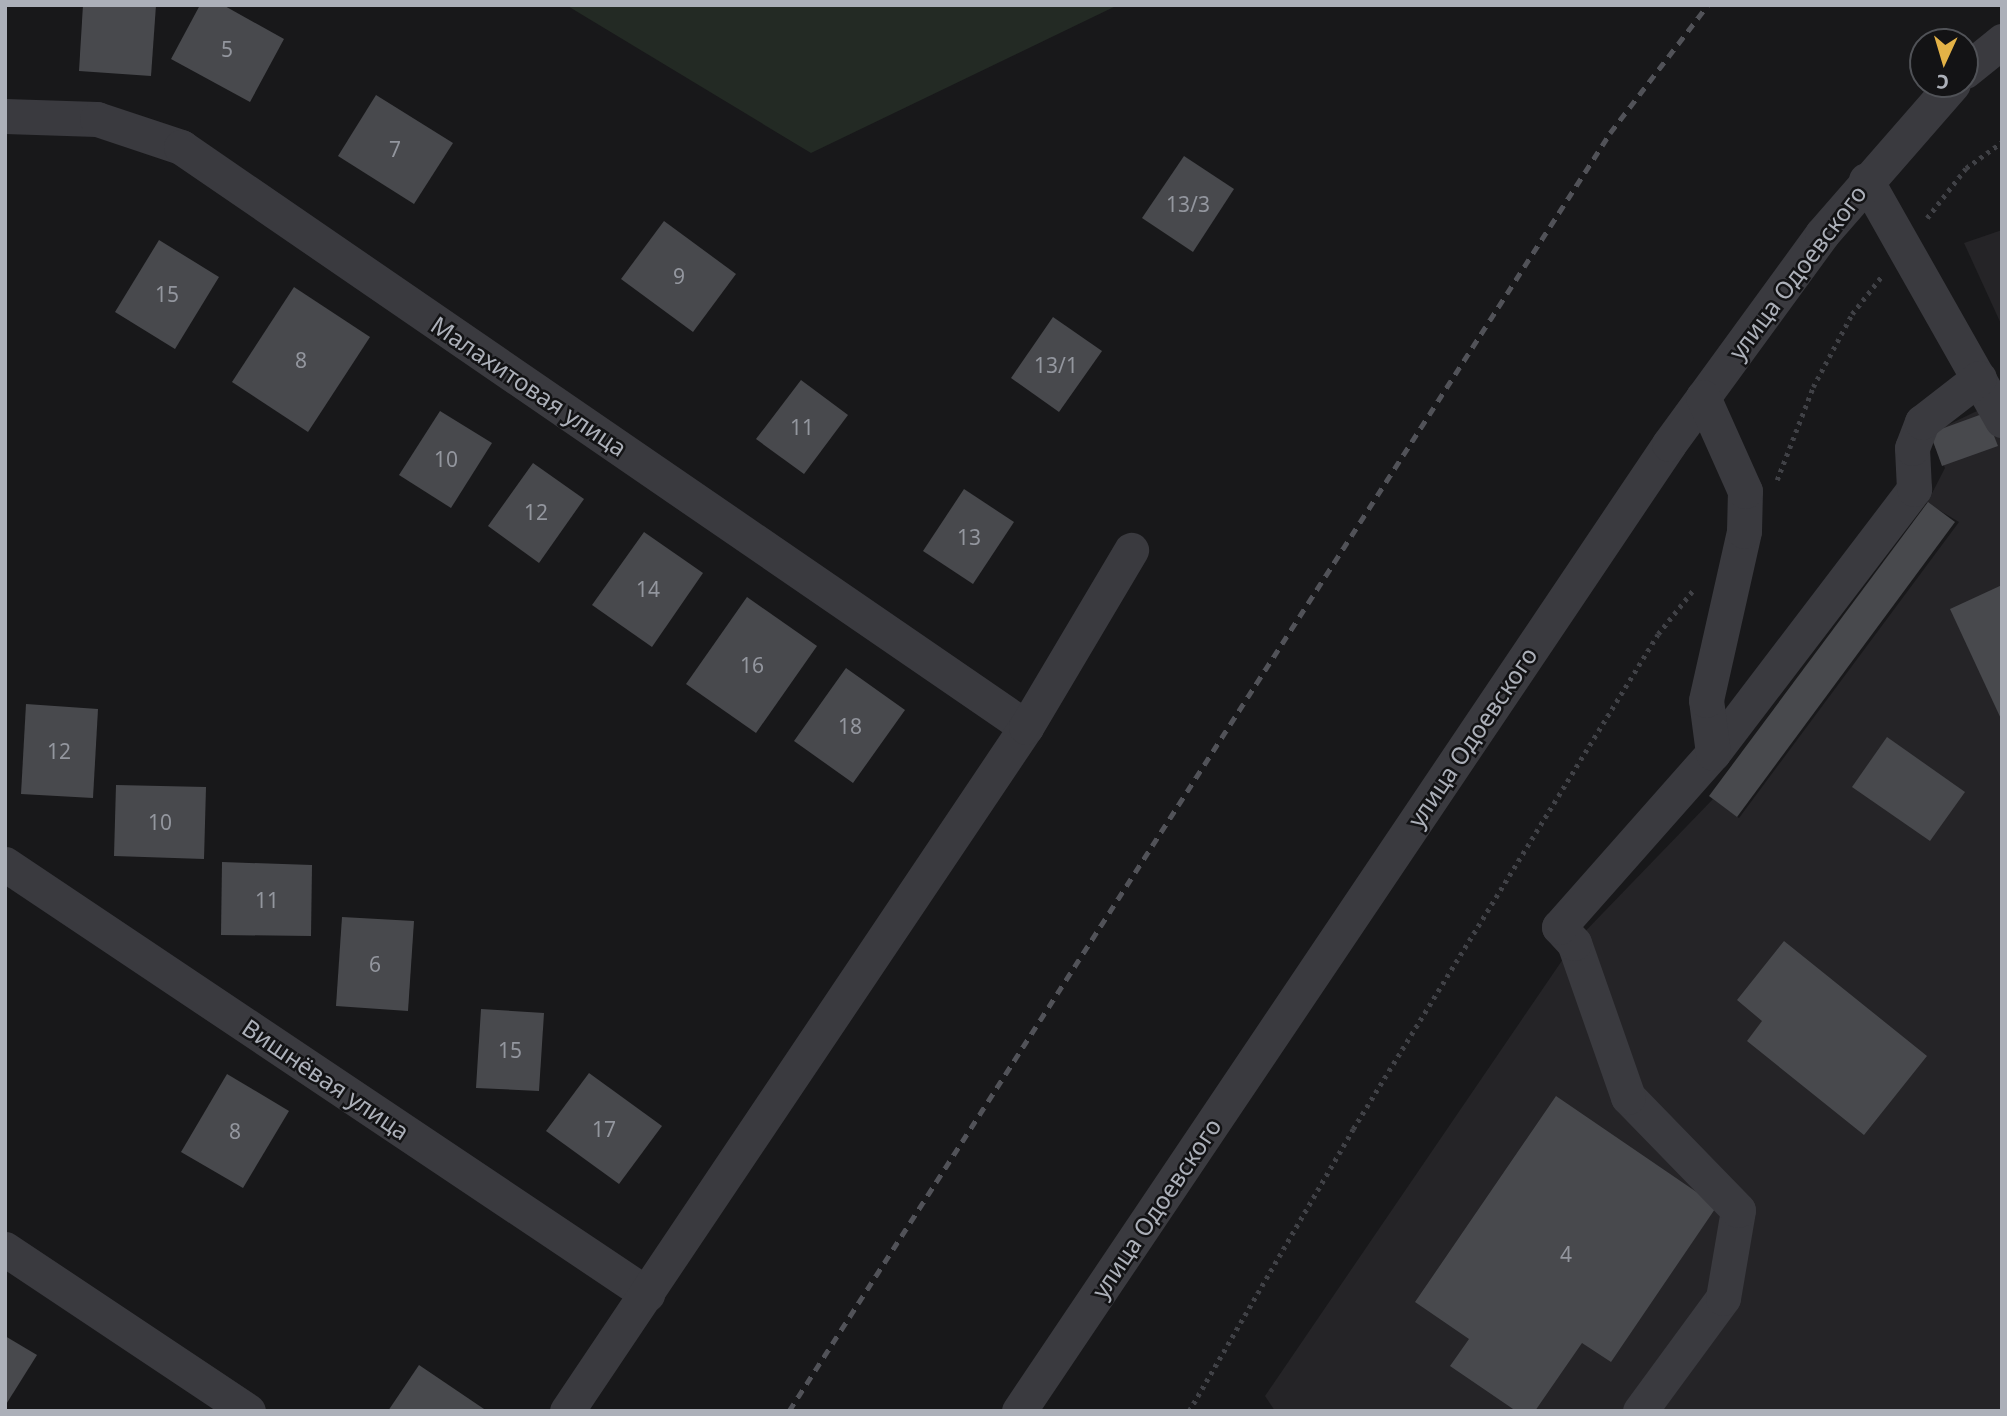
<!DOCTYPE html>
<html>
<head>
<meta charset="utf-8">
<style>
	body { margin:0 }
	#map { position:relative; width:2007px; height:1416px; overflow:hidden; background:#18181a; font-family:"Noto Sans",sans-serif }
	div>[style] { position:absolute }
	.built>* { inset:0; background:#252427 }
	.green>* { inset:0; background:#232a24 }
	.building>* { inset:0; background:#48494d }
	.path>* { height:4.5px; margin-top:-2.25px; transform-origin:0; background:repeating-linear-gradient(90deg,#404146 0 3.5px,transparent 0 8.5px) }
	.minor>* { height:35px; margin:-17.5px; padding:0 17.5px; transform-origin:17.5px; border-radius:17.5px; background:#3a3a3f }
	.rail>* { height:5px; margin-top:-2.5px; transform-origin:0; background:repeating-linear-gradient(90deg,#515258 0 9px,transparent 0 16px) }
	span { translate:-50% -50%; white-space:nowrap; text-align:center; line-height:1.15; -webkit-text-stroke:5px #131315; paint-order:stroke }
	.number-label { font-size:21px; color:#93969e }
	.number-label span { -webkit-text-stroke-width:0 }
	.street-label { font-size:24px; color:#acb0b9 }
	.frame { position:absolute; inset:0; border:7px solid #acb0b9; pointer-events:none }
	.north { position:absolute; left:1909px; top:28px; width:70px; height:70px; box-sizing:border-box; background:#131315; border:2px solid #505257; border-radius:50%; rotate:184deg; font-size:19px; font-weight:700; line-height:28px; text-align:center; color:#acb0b9 }
	.north::after { content:''; display:block; margin:auto; width:24px; height:32px; background:#e3b247; clip-path:polygon(50% 0,100% 100%,50% 72%,0 100%) }
</style>
</head>
<body>
<div id="map">
	<div class="built">
		<i style="clip-path:polygon(2002px 230px,2002px 326px,1964px 243px)"></i>
		<i style="clip-path:polygon(2002px 399px,2002px 1411px,1275px 1411px,1265px 1396px,1574px 943px,1713px 799px,1739px 818px,1959px 522px,1927px 503px,1945px 468px,1929px 434px)"></i>
	</div>
	<div class="green">
		<i style="clip-path:polygon(566px 5px,1118px 5px,811px 153px)"></i>
	</div>
	<div class="building">
		<i style="clip-path:polygon(83px 5px,156px 5px,151px 76px,79px 71px)"></i>
		<i style="clip-path:polygon(200px 5px,223px 5px,284px 39px,250px 102px,171px 59px)"></i>
		<i style="clip-path:polygon(376px 95px,453px 143px,414px 204px,338px 156px)"></i>
		<i style="clip-path:polygon(1184px 156px,1234px 189px,1193px 252px,1142px 218px)"></i>
		<i style="clip-path:polygon(664px 221px,736px 274px,693px 332px,621px 279px)"></i>
		<i style="clip-path:polygon(159px 240px,219px 277px,175px 349px,115px 312px)"></i>
		<i style="clip-path:polygon(294px 287px,370px 337px,308px 432px,232px 382px)"></i>
		<i style="clip-path:polygon(1053px 317px,1102px 351px,1059px 412px,1011px 378px)"></i>
		<i style="clip-path:polygon(801px 380px,848px 415px,804px 474px,756px 439px)"></i>
		<i style="clip-path:polygon(440px 411px,492px 443px,451px 508px,399px 475px)"></i>
		<i style="clip-path:polygon(1985px 413px,1998px 446px,1942px 466px,1930px 433px)"></i>
		<i style="clip-path:polygon(533px 463px,584px 499px,539px 563px,488px 526px)"></i>
		<i style="clip-path:polygon(964px 489px,1014px 522px,973px 584px,923px 551px)"></i>
		<i style="clip-path:polygon(1928px 502px,1955px 522px,1737px 817px,1709px 796px)"></i>
		<i style="clip-path:polygon(644px 532px,703px 573px,652px 647px,592px 605px)"></i>
		<i style="clip-path:polygon(2002px 585px,2002px 721px,1950px 609px)"></i>
		<i style="clip-path:polygon(747px 597px,817px 646px,756px 733px,686px 684px)"></i>
		<i style="clip-path:polygon(846px 668px,905px 710px,853px 783px,794px 741px)"></i>
		<i style="clip-path:polygon(26px 704px,98px 709px,93px 798px,21px 794px)"></i>
		<i style="clip-path:polygon(1887px 737px,1965px 792px,1930px 841px,1852px 787px)"></i>
		<i style="clip-path:polygon(116px 785px,206px 787px,204px 859px,114px 856px)"></i>
		<i style="clip-path:polygon(222px 862px,312px 865px,311px 936px,221px 935px)"></i>
		<i style="clip-path:polygon(342px 917px,414px 921px,408px 1011px,336px 1006px)"></i>
		<i style="clip-path:polygon(1784px 941px,1927px 1056px,1864px 1135px,1747px 1041px,1762px 1021px,1737px 1000px)"></i>
		<i style="clip-path:polygon(481px 1009px,544px 1013px,539px 1091px,476px 1088px)"></i>
		<i style="clip-path:polygon(589px 1073px,662px 1126px,619px 1184px,546px 1131px)"></i>
		<i style="clip-path:polygon(227px 1074px,289px 1111px,243px 1188px,181px 1152px)"></i>
		<i style="clip-path:polygon(1556px 1096px,1717px 1206px,1611px 1362px,1582px 1343px,1535px 1411px,1516px 1411px,1450px 1366px,1469px 1339px,1415px 1302px)"></i>
		<i style="clip-path:polygon(5px 1336px,37px 1355px,5px 1406px)"></i>
		<i style="clip-path:polygon(419px 1365px,487px 1411px,388px 1411px)"></i>
	</div>
	<div class="path">
		<i style="left:1927px;top:218px;width:63px;rotate:-52deg"></i>
		<i style="left:1966px;top:168px;width:44px;rotate:-35.8deg"></i>
		<i style="left:1777px;top:480px;width:100px;rotate:-68.8deg"></i>
		<i style="left:1813px;top:387px;width:83px;rotate:-61.9deg"></i>
		<i style="left:1852px;top:314px;width:47px;rotate:-51.9deg"></i>
		<i style="left:1189px;top:1411px;width:326px;rotate:-59.8deg"></i>
		<i style="left:1353px;top:1129px;width:581px;rotate:-58.36deg"></i>
		<i style="left:1658px;top:634px;width:58px;rotate:-51.3deg"></i>
	</div>
	<div class="minor">
		<i style="left:1965px;top:71px;width:48px;rotate:-39deg"></i>
		<i style="left:5px;top:116px;width:92px;rotate:1.9deg"></i>
		<i style="left:97px;top:119px;width:89px;rotate:18.4deg"></i>
		<i style="left:181px;top:147px;width:1025px;rotate:34.47deg"></i>
		<i style="left:1866px;top:180px;width:276px;rotate:60.5deg"></i>
		<i style="left:1713px;top:753px;width:332px;rotate:-52.7deg"></i>
		<i style="left:1914px;top:489px;width:41px;rotate:-92.8deg"></i>
		<i style="left:1912px;top:448px;width:28px;rotate:-69deg"></i>
		<i style="left:1922px;top:422px;width:72px;rotate:-37.7deg"></i>
		<i style="left:5px;top:864px;width:773px;rotate:33.81deg"></i>
		<i style="left:5px;top:1249px;width:292px;rotate:33.7deg"></i>
		<i style="left:567px;top:1411px;width:824px;rotate:-56.14deg"></i>
		<i style="left:1026px;top:727px;width:206px;rotate:-59.3deg"></i>
		<i style="left:1019px;top:1411px;width:1165px;rotate:-56.09deg"></i>
		<i style="left:1669px;top:444px;width:260px;rotate:-53.9deg"></i>
		<i style="left:1822px;top:234px;width:199px;rotate:-48.9deg"></i>
		<i style="left:1640px;top:1411px;width:140px;rotate:-53.7deg"></i>
		<i style="left:1723px;top:1298px;width:89px;rotate:-80.3deg"></i>
		<i style="left:1738px;top:1210px;width:158px;rotate:-134.2deg"></i>
		<i style="left:1628px;top:1097px;width:163px;rotate:-109.3deg"></i>
		<i style="left:1574px;top:943px;width:22px;rotate:-133deg"></i>
		<i style="left:1559px;top:927px;width:232px;rotate:-48.5deg"></i>
		<i style="left:1713px;top:753px;width:53px;rotate:-97.5deg"></i>
		<i style="left:1706px;top:700px;width:173px;rotate:-77.3deg"></i>
		<i style="left:1744px;top:531px;width:40px;rotate:-88.6deg"></i>
		<i style="left:1745px;top:491px;width:103px;rotate:-114.1deg"></i>
	</div>
	<div class="rail">
		<i style="left:789px;top:1411px;width:1519px;rotate:-57.28deg"></i>
		<i style="left:1610px;top:133px;width:161px;rotate:-52.6deg"></i>
	</div>
	<div class="number-label">
		<span style="left:227px;top:49px">5</span>
		<span style="left:395px;top:149px">7</span>
		<span style="left:1188px;top:204px">13/3</span>
		<span style="left:679px;top:276px">9</span>
		<span style="left:167px;top:294px">15</span>
		<span style="left:301px;top:360px">8</span>
		<span style="left:1056px;top:365px">13/1</span>
		<span style="left:802px;top:427px">11</span>
		<span style="left:446px;top:459px">10</span>
		<span style="left:536px;top:512px">12</span>
		<span style="left:969px;top:537px">13</span>
		<span style="left:648px;top:589px">14</span>
		<span style="left:752px;top:665px">16</span>
		<span style="left:850px;top:726px">18</span>
		<span style="left:59px;top:751px">12</span>
		<span style="left:160px;top:822px">10</span>
		<span style="left:267px;top:900px">11</span>
		<span style="left:375px;top:964px">6</span>
		<span style="left:510px;top:1050px">15</span>
		<span style="left:604px;top:1129px">17</span>
		<span style="left:235px;top:1131px">8</span>
		<span style="left:1566px;top:1254px">4</span>
	</div>
	<div class="street-label">
		<span style="left:1797px;top:272px;rotate:-53deg">улица Одоевского</span>
		<span style="left:529px;top:386px;rotate:34deg">Малахитовая улица</span>
		<span style="left:1472px;top:737px;rotate:-56deg">улица Одоевского</span>
		<span style="left:326px;top:1079px;rotate:34deg">Вишнёвая улица</span>
		<span style="left:1156px;top:1208px;rotate:-56deg">улица Одоевского</span>
	</div>
	<div class="frame"></div>
	<div class="north">С</div>
</div>
</body>
</html>
